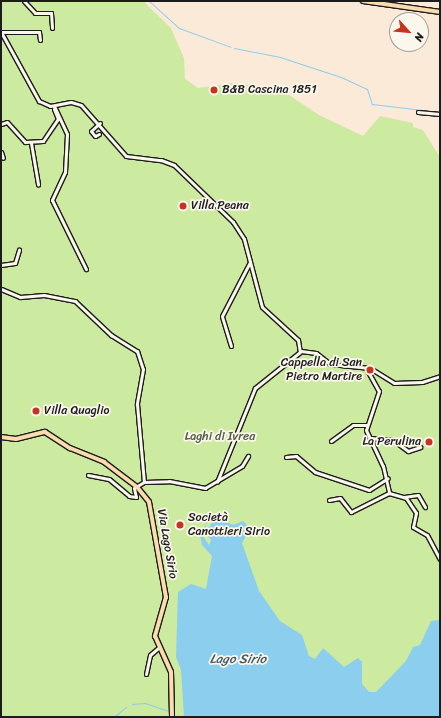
<!DOCTYPE html>
<html>
<head>
<meta charset="utf-8">
<style>
	body { margin:0 }
	#map { position:relative; width:441px; height:718px; overflow:hidden; background:#fbead8; font-family:Sriracha,sans-serif }
	div>[style] { position:absolute }
	.green>* { inset:0; background:#cdeaa1 }
	.water>* { inset:0; background:#8bceed }
	.stream>* { height:1px; margin:-0.5px; padding:0 0.5px; transform-origin:0.5px; border-radius:0.5px; background:#8bceed }
	.roads { filter:drop-shadow(1px 0 #1c1c1c) drop-shadow(-1px 0 #1c1c1c) drop-shadow(0 1px #1c1c1c) drop-shadow(0 -1px #1c1c1c) }
	.minor>* { height:3px; margin:-1.5px; padding:0 1.5px; transform-origin:1.5px; border-radius:1.5px; background:#fbf7ec }
	.major>* { height:4px; margin:-2px; padding:0 2px; transform-origin:2px; border-radius:2px; background:#fcdcac }
	.dots>* { width:11px; height:11px; translate:-50% -50%; box-sizing:border-box; border:2px solid #fbf7ec; border-radius:50% }
	span { translate:-50% -50%; white-space:nowrap; text-align:center; line-height:1.15; -webkit-text-stroke:3.5px #fbf7ec; paint-order:stroke }
	.poi-label { font-size:12px; color:#1c1c1c }
	.left { translate:0 -50%; text-align:left }
	.right { translate:-100% -50%; text-align:right }
	.park-label { font-size:12px; color:#515a44 }
	.street-label { font-size:12px; color:#1c1c1c }
	.water-label { font-size:13px; color:#435a65; font-style:italic }
	.frame { position:absolute; inset:0; border:2px solid #1c1c1c; pointer-events:none }
	.north { position:absolute; left:389px; top:12px; width:40px; height:40px; box-sizing:border-box; background:#fbf7ec; border:1px solid #a29f99; border-radius:50%; rotate:117deg; font-size:11px; font-weight:700; line-height:16px; text-align:center; color:#1c1c1c }
	.north::after { content:''; display:block; margin:auto; width:14px; height:18px; background:#c8321e; clip-path:polygon(50% 0,100% 100%,50% 72%,0 100%) }
</style>
</head>
<body>
<div id="map">
	<div class="green">
		<i style="clip-path:polygon(1px 1px,148px 1px,145px 3px,171px 28px,184px 58px,185px 79px,198px 88px,232px 83px,259px 86px,289px 95px,319px 115px,363px 136px,380px 116px,413px 123px,413px 127px,423px 130px,440px 157px,440px 717px,1px 717px)"></i>
	</div>
	<div class="water">
		<i style="clip-path:polygon(219px 513px,218px 519px,224px 524px,220px 519px,233px 525px,243px 521px,250px 528px,242px 543px,259px 591px,280px 621px,302px 635px,309px 656px,315px 659px,323px 648px,344px 667px,358px 658px,362px 662px,362px 684px,369px 692px,376px 692px,406px 661px,413px 647px,420px 645px,431px 621px,440px 620px,440px 717px,184px 717px,181px 670px,176px 657px,178px 592px,191px 584px,206px 589px,212px 556px,202px 545px,200px 535px,209px 519px,202px 535px,209px 545px,211px 540px,205px 533px)"></i>
	</div>
	<div class="stream">
		<i style="left:149px;top:1px;width:40px;rotate:42deg"></i>
		<i style="left:179px;top:28px;width:55px;rotate:20.1deg"></i>
		<i style="left:234px;top:48px;width:47px;rotate:11.1deg"></i>
		<i style="left:280px;top:57px;width:64px;rotate:18.2deg"></i>
		<i style="left:341px;top:77px;width:29px;rotate:25deg"></i>
		<i style="left:367px;top:89px;width:16px;rotate:72deg"></i>
		<i style="left:372px;top:104px;width:68px;rotate:6.7deg"></i>
		<i style="left:132px;top:704px;width:13px;rotate:-4deg"></i>
		<i style="left:145px;top:703px;width:24px;rotate:19deg"></i>
		<i style="left:114px;top:717px;width:16px;rotate:-40deg"></i>
	</div>
	<div class="roads">
		<div class="minor">
			<i style="left:24px;top:1px;width:16px;rotate:47deg"></i>
			<i style="left:35px;top:13px;width:16px"></i>
			<i style="left:51px;top:13px;width:15px;rotate:86deg"></i>
			<i style="left:1px;top:32px;width:79px;rotate:61.2deg"></i>
			<i style="left:39px;top:101px;width:12px;rotate:24deg"></i>
			<i style="left:50px;top:106px;width:21px;rotate:-11deg"></i>
			<i style="left:71px;top:102px;width:10px;rotate:17deg"></i>
			<i style="left:81px;top:105px;width:68px;rotate:48.6deg"></i>
			<i style="left:126px;top:156px;width:35px;rotate:7deg"></i>
			<i style="left:161px;top:160px;width:14px;rotate:21deg"></i>
			<i style="left:174px;top:165px;width:82px;rotate:44deg"></i>
			<i style="left:233px;top:222px;width:20px;rotate:57deg"></i>
			<i style="left:244px;top:239px;width:70px;rotate:75.2deg"></i>
			<i style="left:262px;top:307px;width:49px;rotate:42.5deg"></i>
			<i style="left:298px;top:340px;width:12px;rotate:81deg"></i>
			<i style="left:300px;top:352px;width:58px;rotate:141.3deg"></i>
			<i style="left:255px;top:388px;width:101px;rotate:112deg"></i>
			<i style="left:1px;top:32px;width:38px"></i>
			<i style="left:39px;top:32px;width:8px;rotate:83deg"></i>
			<i style="left:54px;top:106px;width:31px;rotate:65deg"></i>
			<i style="left:67px;top:134px;width:38px;rotate:93deg"></i>
			<i style="left:65px;top:172px;width:31px;rotate:115deg"></i>
			<i style="left:52px;top:200px;width:77px;rotate:63.8deg"></i>
			<i style="left:418px;top:112px;width:22px;rotate:5deg"></i>
			<i style="left:1px;top:124px;width:6px;rotate:-18deg"></i>
			<i style="left:7px;top:122px;width:27px;rotate:48deg"></i>
			<i style="left:25px;top:142px;width:18px;rotate:-3deg"></i>
			<i style="left:43px;top:141px;width:27px;rotate:-56deg"></i>
			<i style="left:58px;top:119px;width:11px;rotate:-112deg"></i>
			<i style="left:99px;top:134px;width:4px;rotate:153deg"></i>
			<i style="left:95px;top:136px;width:6px;rotate:-129deg"></i>
			<i style="left:91px;top:131px;width:12px;rotate:-42deg"></i>
			<i style="left:31px;top:143px;width:42px;rotate:80.3deg"></i>
			<i style="left:1px;top:152px;width:6px;rotate:72deg"></i>
			<i style="left:1px;top:265px;width:14px;rotate:-8deg"></i>
			<i style="left:15px;top:263px;width:14px;rotate:-73deg"></i>
			<i style="left:1px;top:289px;width:21px;rotate:23deg"></i>
			<i style="left:20px;top:297px;width:24px;rotate:-5deg"></i>
			<i style="left:44px;top:295px;width:32px;rotate:11deg"></i>
			<i style="left:75px;top:301px;width:50px;rotate:43.4deg"></i>
			<i style="left:111px;top:335px;width:31px;rotate:32deg"></i>
			<i style="left:137px;top:351px;width:19px;rotate:72deg"></i>
			<i style="left:143px;top:369px;width:36px;rotate:100deg"></i>
			<i style="left:137px;top:404px;width:78px;rotate:84.9deg"></i>
			<i style="left:231px;top:346px;width:31px;rotate:-107deg"></i>
			<i style="left:222px;top:316px;width:61px;rotate:-62.6deg"></i>
			<i style="left:301px;top:351px;width:15px;rotate:8deg"></i>
			<i style="left:316px;top:353px;width:18px;rotate:38deg"></i>
			<i style="left:330px;top:364px;width:40px;rotate:5.7deg"></i>
			<i style="left:370px;top:368px;width:28px;rotate:32deg"></i>
			<i style="left:394px;top:383px;width:28px;rotate:-2deg"></i>
			<i style="left:422px;top:382px;width:19px;rotate:-18deg"></i>
			<i style="left:366px;top:368px;width:26px;rotate:61deg"></i>
			<i style="left:379px;top:391px;width:41px;rotate:108.4deg"></i>
			<i style="left:366px;top:430px;width:40px;rotate:65deg"></i>
			<i style="left:383px;top:466px;width:28px;rotate:77deg"></i>
			<i style="left:370px;top:438px;width:23px;rotate:5deg"></i>
			<i style="left:393px;top:440px;width:19px;rotate:36deg"></i>
			<i style="left:408px;top:451px;width:13px;rotate:-18deg"></i>
			<i style="left:331px;top:441px;width:27px;rotate:-36deg"></i>
			<i style="left:353px;top:425px;width:14px"></i>
			<i style="left:286px;top:457px;width:10px;rotate:-6deg"></i>
			<i style="left:296px;top:456px;width:25px;rotate:40deg"></i>
			<i style="left:315px;top:472px;width:57px;rotate:18.4deg"></i>
			<i style="left:369px;top:490px;width:22px;rotate:-32deg"></i>
			<i style="left:88px;top:475px;width:21px;rotate:11deg"></i>
			<i style="left:109px;top:479px;width:26px;rotate:40deg"></i>
			<i style="left:129px;top:496px;width:7px;rotate:8deg"></i>
			<i style="left:136px;top:497px;width:9px;rotate:-103deg"></i>
			<i style="left:134px;top:488px;width:12px;rotate:-31deg"></i>
			<i style="left:144px;top:482px;width:25px;rotate:-2deg"></i>
			<i style="left:169px;top:481px;width:37px;rotate:11deg"></i>
			<i style="left:205px;top:488px;width:43px;rotate:-30.7deg"></i>
			<i style="left:242px;top:466px;width:12px;rotate:-59deg"></i>
			<i style="left:404px;top:497px;width:14px;rotate:-8deg"></i>
			<i style="left:418px;top:495px;width:14px;rotate:60deg"></i>
			<i style="left:329px;top:500px;width:11px;rotate:-10deg"></i>
			<i style="left:340px;top:498px;width:18px;rotate:52deg"></i>
			<i style="left:351px;top:512px;width:42px;rotate:-26.6deg"></i>
			<i style="left:389px;top:493px;width:18px;rotate:16deg"></i>
			<i style="left:406px;top:498px;width:18px;rotate:56deg"></i>
			<i style="left:416px;top:513px;width:14px;rotate:102deg"></i>
			<i style="left:413px;top:527px;width:16px;rotate:30deg"></i>
			<i style="left:427px;top:535px;width:27px;rotate:62deg"></i>
			<i style="left:146px;top:674px;width:19px;rotate:-78deg"></i>
			<i style="left:150px;top:655px;width:11px;rotate:-41deg"></i>
		</div>
		<div class="major">
			<i style="left:363px;top:1px;width:78px;rotate:8.1deg"></i>
			<i style="left:1px;top:437px;width:15px;rotate:8deg"></i>
			<i style="left:16px;top:439px;width:30px;rotate:-14deg"></i>
			<i style="left:45px;top:432px;width:30px;rotate:33deg"></i>
			<i style="left:70px;top:448px;width:37px;rotate:22deg"></i>
			<i style="left:104px;top:462px;width:41px;rotate:37.1deg"></i>
			<i style="left:137px;top:487px;width:19px;rotate:51deg"></i>
			<i style="left:149px;top:502px;width:97px;rotate:79.9deg"></i>
			<i style="left:166px;top:597px;width:41px;rotate:105.8deg"></i>
			<i style="left:155px;top:636px;width:39px;rotate:66deg"></i>
			<i style="left:171px;top:672px;width:45px;rotate:88.7deg"></i>
		</div>
	</div>
	<div class="dots">
		<i style="left:214px;top:90px;background:#c8321e"></i>
		<i style="left:183px;top:206px;background:#c8321e"></i>
		<i style="left:370px;top:370px;background:#c8321e"></i>
		<i style="left:36px;top:411px;background:#c8321e"></i>
		<i style="left:429px;top:442px;background:#c8321e"></i>
		<i style="left:180px;top:525px;background:#c8321e"></i>
	</div>
	<div class="poi-label">
		<span class="left" style="left:222px;top:90px">B&amp;B Cascina 1851</span>
		<span class="left" style="left:191px;top:206px">Villa Peana</span>
		<span class="right" style="left:362px;top:370px">Cappella di San<br>Pietro Martire</span>
		<span class="left" style="left:44px;top:411px">Villa Quaglio</span>
		<span class="right" style="left:421px;top:442px">La Perulina</span>
		<span class="left" style="left:188px;top:525px">Società<br>Canottieri Sirio</span>
	</div>
	<div class="park-label">
		<span style="left:220px;top:437px">Laghi di Ivrea</span>
	</div>
	<div class="street-label">
		<span style="left:167px;top:544px;rotate:80deg">Via Lago Sirio</span>
	</div>
	<div class="water-label">
		<span style="left:238px;top:659px">Lago Sirio</span>
	</div>
	<div class="frame"></div>
	<div class="north">N</div>
</div>
</body>
</html>
